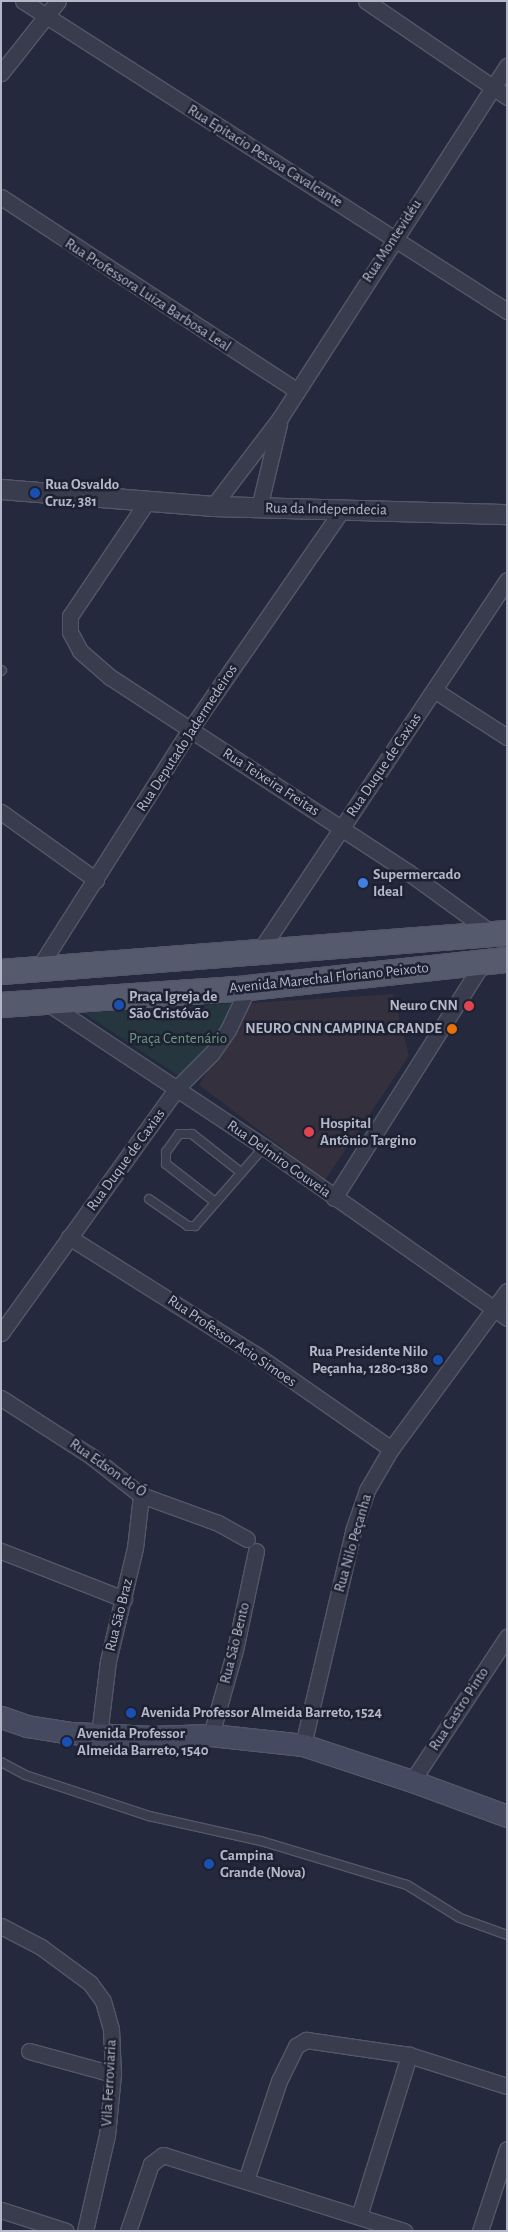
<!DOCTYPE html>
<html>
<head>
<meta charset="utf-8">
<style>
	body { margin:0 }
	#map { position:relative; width:508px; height:2232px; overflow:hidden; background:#24293d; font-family:"Alegreya Sans",sans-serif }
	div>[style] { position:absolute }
	.medical>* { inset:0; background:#35303e }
	.green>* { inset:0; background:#26363e }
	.roads { filter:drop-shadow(1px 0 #535768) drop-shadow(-1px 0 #535768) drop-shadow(0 1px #535768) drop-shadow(0 -1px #535768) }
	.service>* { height:8px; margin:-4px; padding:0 4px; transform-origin:4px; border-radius:4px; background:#383c4d }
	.minor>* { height:15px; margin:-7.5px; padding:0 7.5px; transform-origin:7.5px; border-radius:7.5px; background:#383c4d }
	.tertiary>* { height:19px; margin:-9.5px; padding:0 9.5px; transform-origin:9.5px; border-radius:9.5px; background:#383c4d }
	.secondary>* { height:21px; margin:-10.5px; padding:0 10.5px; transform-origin:10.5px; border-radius:10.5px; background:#464a60 }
	.primary>* { height:24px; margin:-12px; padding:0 12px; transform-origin:12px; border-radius:12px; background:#565a6d }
	.dots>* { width:14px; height:14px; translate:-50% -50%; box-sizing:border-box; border:2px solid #1d2132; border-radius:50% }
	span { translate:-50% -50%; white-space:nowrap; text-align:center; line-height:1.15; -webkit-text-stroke:5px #1d2132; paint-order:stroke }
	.street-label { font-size:15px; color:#b4b7c8 }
	.poi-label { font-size:15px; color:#b4b7c8; font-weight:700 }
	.left { translate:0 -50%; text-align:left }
	.right { translate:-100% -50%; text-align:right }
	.park-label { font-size:15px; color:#6b9980 }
	.frame { position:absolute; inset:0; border:2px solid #b4b7c8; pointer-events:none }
</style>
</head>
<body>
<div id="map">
	<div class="medical">
		<i style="clip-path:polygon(393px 994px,409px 1056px,325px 1180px,199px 1085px,248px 1003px)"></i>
	</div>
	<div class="green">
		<i style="clip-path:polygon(238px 1003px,189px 1083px,84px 1013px)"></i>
	</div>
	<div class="roads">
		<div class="service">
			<i style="left:1px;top:671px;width:1px;rotate:-45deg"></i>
			<i style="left:149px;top:1199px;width:47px;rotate:34.7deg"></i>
			<i style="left:188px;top:1226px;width:7px"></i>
			<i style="left:195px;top:1226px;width:105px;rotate:-48.9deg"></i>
			<i style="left:215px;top:1202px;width:62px;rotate:-142.2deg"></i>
			<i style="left:166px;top:1164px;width:12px;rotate:-90deg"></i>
			<i style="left:166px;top:1152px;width:22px;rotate:-54deg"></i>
			<i style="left:179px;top:1134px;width:13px"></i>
			<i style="left:192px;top:1134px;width:63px;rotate:38deg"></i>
			<i style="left:1px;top:1762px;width:27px;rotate:28deg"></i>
			<i style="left:25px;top:1775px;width:131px;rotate:18.3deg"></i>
			<i style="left:149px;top:1816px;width:115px;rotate:12.6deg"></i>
			<i style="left:261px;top:1841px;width:152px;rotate:16.8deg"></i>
			<i style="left:407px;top:1885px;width:62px;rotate:31.9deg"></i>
			<i style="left:460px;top:1918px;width:50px;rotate:19.9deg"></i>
		</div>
		<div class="minor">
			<i style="left:23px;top:1px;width:575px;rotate:32.64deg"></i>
			<i style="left:366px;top:1px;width:171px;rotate:34.2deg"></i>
			<i style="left:1px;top:73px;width:92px;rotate:-51.6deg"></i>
			<i style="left:1px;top:197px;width:354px;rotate:33.2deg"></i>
			<i style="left:146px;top:503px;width:136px;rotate:123.9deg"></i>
			<i style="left:70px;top:616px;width:16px;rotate:90deg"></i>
			<i style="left:70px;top:632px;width:21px;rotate:62deg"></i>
			<i style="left:80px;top:651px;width:40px;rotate:41deg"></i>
			<i style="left:110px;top:677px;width:356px;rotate:33.2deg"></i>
			<i style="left:408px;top:872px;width:105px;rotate:36.1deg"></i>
			<i style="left:213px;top:506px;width:111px;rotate:-52.7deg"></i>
			<i style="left:280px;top:418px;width:419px;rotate:-57.2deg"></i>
			<i style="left:259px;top:508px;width:86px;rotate:-76.6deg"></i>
			<i style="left:434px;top:690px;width:87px;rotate:32.8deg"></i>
			<i style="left:1px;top:812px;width:117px;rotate:35.6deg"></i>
			<i style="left:261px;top:949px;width:443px;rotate:-56.3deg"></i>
			<i style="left:38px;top:969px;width:285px;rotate:-57.6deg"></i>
			<i style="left:191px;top:728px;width:264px;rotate:-55.3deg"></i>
			<i style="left:49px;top:1004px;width:258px;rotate:33.6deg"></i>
			<i style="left:264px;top:1147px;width:297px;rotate:35.1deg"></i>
			<i style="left:334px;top:1198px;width:279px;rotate:-57.7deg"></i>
			<i style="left:69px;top:1237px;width:220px;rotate:32.2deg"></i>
			<i style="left:255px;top:1354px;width:166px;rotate:34.9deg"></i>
			<i style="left:1px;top:1333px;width:302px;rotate:-54.3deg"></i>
			<i style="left:177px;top:1088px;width:49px;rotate:-45deg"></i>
			<i style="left:212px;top:1053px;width:28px;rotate:-55deg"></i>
			<i style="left:228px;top:1030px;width:47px;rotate:-64.5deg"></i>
			<i style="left:1px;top:1398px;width:107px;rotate:32.8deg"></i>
			<i style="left:91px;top:1456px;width:63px;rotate:38deg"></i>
			<i style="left:141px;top:1495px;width:82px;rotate:20deg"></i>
			<i style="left:218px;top:1523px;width:33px;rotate:29deg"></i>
			<i style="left:1px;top:1551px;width:132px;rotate:21.3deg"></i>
			<i style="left:99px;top:1735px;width:75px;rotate:-83.1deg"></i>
			<i style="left:108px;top:1661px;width:116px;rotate:-76.6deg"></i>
			<i style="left:135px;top:1548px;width:53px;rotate:-83.5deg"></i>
			<i style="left:211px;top:1735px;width:88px;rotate:-74.2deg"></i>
			<i style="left:235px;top:1650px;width:101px;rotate:-78deg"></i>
			<i style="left:303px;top:1745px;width:220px;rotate:-76.8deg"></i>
			<i style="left:353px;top:1531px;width:43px;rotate:-71.1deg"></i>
			<i style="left:367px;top:1490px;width:48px;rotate:-59.7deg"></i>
			<i style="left:391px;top:1449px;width:196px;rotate:-53.7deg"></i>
			<i style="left:412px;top:1781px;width:173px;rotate:-56.6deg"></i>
			<i style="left:1px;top:1926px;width:45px;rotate:27.7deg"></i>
			<i style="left:41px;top:1947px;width:61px;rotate:36.3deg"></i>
			<i style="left:90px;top:1983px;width:22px;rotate:54deg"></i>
			<i style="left:103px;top:2001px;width:29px;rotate:74deg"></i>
			<i style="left:111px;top:2029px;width:45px;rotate:87.5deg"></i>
			<i style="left:113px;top:2074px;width:61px;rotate:95.6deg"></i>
			<i style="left:107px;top:2135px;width:98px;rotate:102.9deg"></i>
			<i style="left:29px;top:2051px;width:87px;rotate:15.3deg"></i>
			<i style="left:246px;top:2180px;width:104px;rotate:-71.6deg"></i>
			<i style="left:279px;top:2081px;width:39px;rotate:-64deg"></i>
			<i style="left:296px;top:2046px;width:12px;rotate:-31deg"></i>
			<i style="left:306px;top:2040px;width:104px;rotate:8.3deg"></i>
			<i style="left:409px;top:2055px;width:103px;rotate:17.6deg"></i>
			<i style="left:1px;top:2210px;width:68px;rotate:17.9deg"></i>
			<i style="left:359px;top:2216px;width:169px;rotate:-72.7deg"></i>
			<i style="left:128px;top:2231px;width:71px;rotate:-71.1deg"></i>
			<i style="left:151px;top:2164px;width:15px;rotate:-37deg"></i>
			<i style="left:163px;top:2155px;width:253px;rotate:17.5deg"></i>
			<i style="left:480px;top:2231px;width:86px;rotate:-71.8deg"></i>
		</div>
		<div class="tertiary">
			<i style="left:1px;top:489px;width:213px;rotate:4.6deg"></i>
			<i style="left:213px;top:506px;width:294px;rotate:1.6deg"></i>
		</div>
		<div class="secondary">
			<i style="left:1px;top:1717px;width:28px;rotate:19deg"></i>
			<i style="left:27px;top:1726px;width:45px;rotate:9deg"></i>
			<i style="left:71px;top:1733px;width:81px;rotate:2.8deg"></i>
			<i style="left:152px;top:1737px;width:59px;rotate:-1.9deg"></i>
			<i style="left:211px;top:1735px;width:93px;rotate:6.2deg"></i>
			<i style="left:303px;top:1745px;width:115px;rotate:18.3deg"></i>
			<i style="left:412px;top:1781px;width:101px;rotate:20.2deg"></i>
		</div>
		<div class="primary">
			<i style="left:1px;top:972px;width:508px;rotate:-4.41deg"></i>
			<i style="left:1px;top:1005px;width:248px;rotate:-3.9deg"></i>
			<i style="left:248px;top:988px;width:261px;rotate:-6.2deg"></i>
		</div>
	</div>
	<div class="dots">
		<i style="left:35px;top:493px;background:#1a4fb4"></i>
		<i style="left:363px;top:883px;background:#3f7fe0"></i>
		<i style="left:119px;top:1005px;background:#1a4fb4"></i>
		<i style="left:469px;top:1006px;background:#e0444e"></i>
		<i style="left:452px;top:1029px;background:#e8710a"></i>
		<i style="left:309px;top:1132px;background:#e0444e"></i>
		<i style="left:438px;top:1360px;background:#1a4fb4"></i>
		<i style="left:131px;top:1713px;background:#1a4fb4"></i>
		<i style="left:67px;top:1742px;background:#1a4fb4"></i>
		<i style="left:209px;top:1864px;background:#1a4fb4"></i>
	</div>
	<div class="street-label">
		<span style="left:265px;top:156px;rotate:32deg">Rua Epitacio Pessoa Cavalcante</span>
		<span style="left:392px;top:241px;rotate:-57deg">Rua Montevidéu</span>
		<span style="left:148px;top:295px;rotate:33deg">Rua Professora Luiza Barbosa Leal</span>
		<span style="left:326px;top:509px;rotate:1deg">Rua da Independecia</span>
		<span style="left:187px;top:738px;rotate:-57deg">Rua Deputado Jadermedeiros</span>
		<span style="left:384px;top:765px;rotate:-56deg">Rua Duque de Caxias</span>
		<span style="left:271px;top:782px;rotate:33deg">Rua Teixeira Freitas</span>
		<span style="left:329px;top:978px;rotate:-6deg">Avenida Marechal Floriano Peixoto</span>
		<span style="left:279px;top:1159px;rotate:35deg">Rua Delmiro Gouveia</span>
		<span style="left:126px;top:1160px;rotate:-54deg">Rua Duque de Caxias</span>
		<span style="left:232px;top:1341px;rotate:34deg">Rua Professor Acio Simoes</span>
		<span style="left:108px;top:1468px;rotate:35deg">Rua Edson do Ó</span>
		<span style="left:353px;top:1543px;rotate:-74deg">Rua Nilo Peçanha</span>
		<span style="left:119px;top:1615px;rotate:-76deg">Rua São Braz</span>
		<span style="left:235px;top:1643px;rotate:-76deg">Rua São Bento</span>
		<span style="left:459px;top:1709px;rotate:-57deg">Rua Castro Pinto</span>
		<span style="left:109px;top:2083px;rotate:-87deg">Vila Ferroviaria</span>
	</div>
	<div class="poi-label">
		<span class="left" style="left:45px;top:493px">Rua Osvaldo<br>Cruz, 381</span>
		<span class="left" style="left:373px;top:883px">Supermercado<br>Ideal</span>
		<span class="left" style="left:129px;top:1005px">Praça Igreja de<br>São Cristóvão</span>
		<span class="right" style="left:458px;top:1006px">Neuro CNN</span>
		<span class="right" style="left:442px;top:1029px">NEURO CNN CAMPINA GRANDE</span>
		<span class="left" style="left:320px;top:1132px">Hospital<br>Antônio Targino</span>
		<span class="right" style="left:428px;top:1360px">Rua Presidente Nilo<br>Peçanha, 1280-1380</span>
		<span class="left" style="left:141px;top:1713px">Avenida Professor Almeida Barreto, 1524</span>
		<span class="left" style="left:77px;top:1742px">Avenida Professor<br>Almeida Barreto, 1540</span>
		<span class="left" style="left:220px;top:1864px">Campina<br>Grande (Nova)</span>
	</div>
	<div class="park-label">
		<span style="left:178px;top:1039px">Praça Centenário</span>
	</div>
	<div class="frame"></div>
</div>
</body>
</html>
